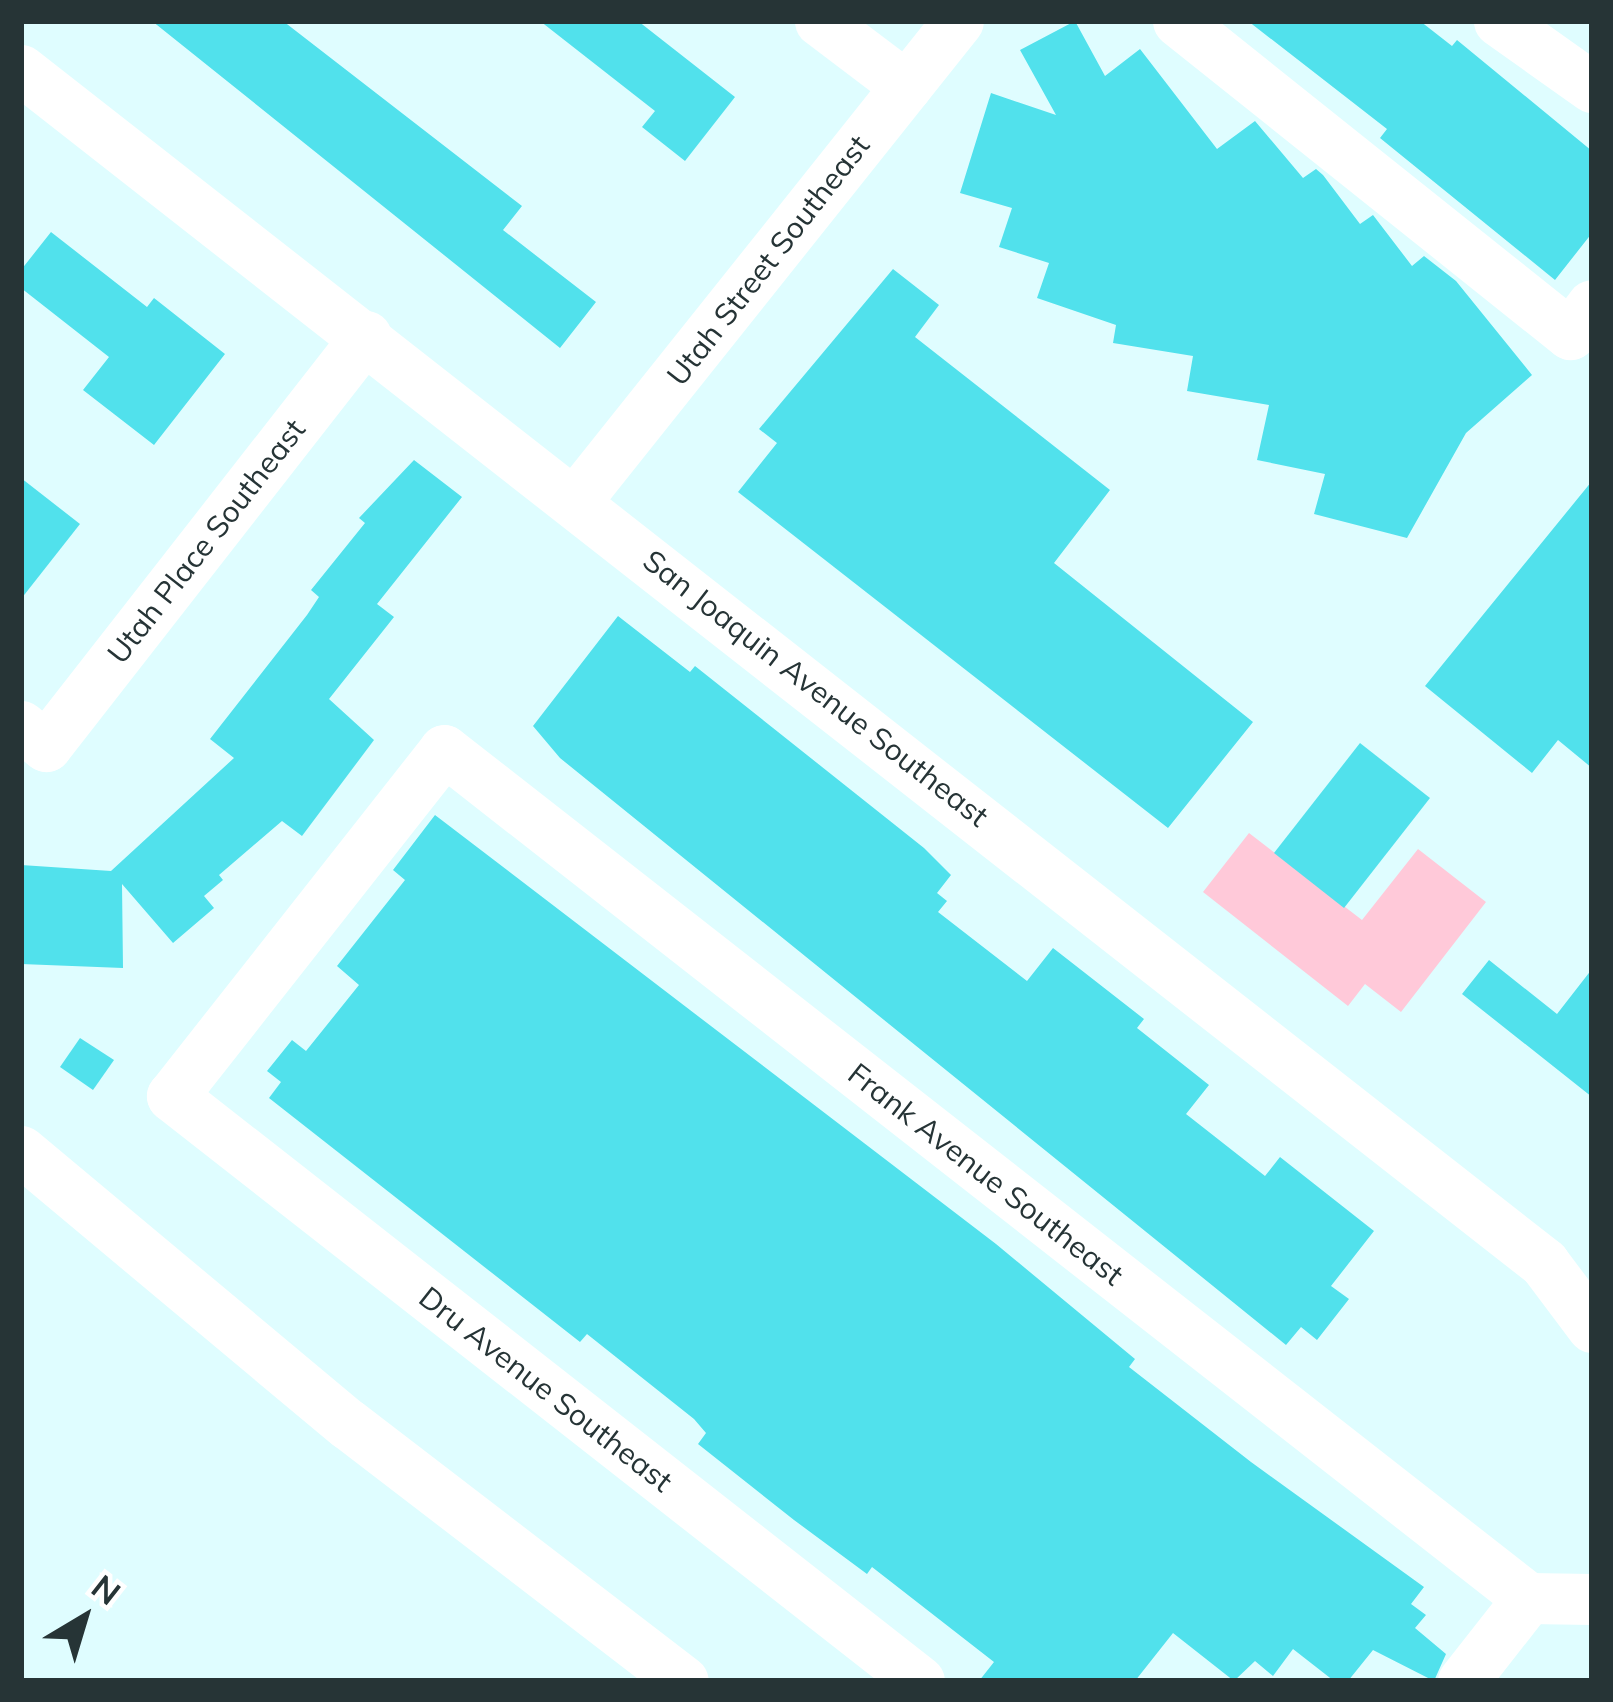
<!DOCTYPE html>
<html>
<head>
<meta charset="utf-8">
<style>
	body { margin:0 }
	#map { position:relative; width:1613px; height:1702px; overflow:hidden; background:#dffdff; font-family:Mulish,sans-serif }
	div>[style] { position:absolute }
	.green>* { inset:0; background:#ffc9d9 }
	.building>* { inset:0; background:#51e1ec }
	.minor>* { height:51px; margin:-25.5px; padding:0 25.5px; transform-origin:25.5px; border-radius:25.5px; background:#fff }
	span { translate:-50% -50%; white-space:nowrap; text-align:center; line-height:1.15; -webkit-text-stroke:9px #fff; paint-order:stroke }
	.street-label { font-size:30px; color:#263436 }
	.frame { position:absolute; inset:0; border:24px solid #263436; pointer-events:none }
	.north { position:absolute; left:24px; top:1558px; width:120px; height:120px; -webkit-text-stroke:9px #fff; paint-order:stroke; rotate:38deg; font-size:33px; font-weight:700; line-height:48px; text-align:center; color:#263436 }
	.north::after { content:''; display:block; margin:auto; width:42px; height:54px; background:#263436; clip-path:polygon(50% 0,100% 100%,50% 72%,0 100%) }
</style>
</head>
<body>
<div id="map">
	<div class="green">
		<i style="clip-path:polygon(1249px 833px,1362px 920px,1418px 849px,1486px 902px,1401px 1012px,1365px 984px,1348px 1006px,1203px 892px)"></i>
	</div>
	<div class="building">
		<i style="clip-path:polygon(152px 21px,283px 21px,522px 206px,503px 230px,596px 302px,560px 348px)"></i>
		<i style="clip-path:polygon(540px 21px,638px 21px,735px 97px,685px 161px,642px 127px,655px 111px)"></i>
		<i style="clip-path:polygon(1075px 21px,1105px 76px,1140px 49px,1217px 149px,1255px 121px,1303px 178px,1316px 169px,1323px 175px,1360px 224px,1373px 215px,1412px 266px,1424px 256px,1456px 281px,1532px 375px,1466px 433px,1407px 538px,1314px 514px,1325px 474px,1257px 460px,1269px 405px,1187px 391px,1193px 356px,1113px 343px,1116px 325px,1037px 298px,1049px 263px,999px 247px,1012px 208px,960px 193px,991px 93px,1056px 115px,1020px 50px)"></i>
		<i style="clip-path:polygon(1248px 21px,1420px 21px,1452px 46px,1457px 40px,1592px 151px,1592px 233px,1555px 280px,1380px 138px,1387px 129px)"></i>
		<i style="clip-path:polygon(51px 232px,147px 307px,154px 298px,225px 354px,154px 445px,83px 390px,109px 357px,21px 288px,21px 270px)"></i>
		<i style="clip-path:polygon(893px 269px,939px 305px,915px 337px,1110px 490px,1054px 563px,1253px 722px,1168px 828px,738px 492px,777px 443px,759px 429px)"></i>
		<i style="clip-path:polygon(414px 460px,462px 497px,377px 604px,394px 617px,329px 699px,374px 740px,302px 836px,282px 821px,219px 875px,223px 880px,204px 896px,214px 908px,173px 943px,122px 884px,123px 968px,21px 964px,21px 865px,111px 871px,234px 758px,210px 739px,307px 615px,319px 597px,311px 590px,365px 523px,359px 518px)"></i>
		<i style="clip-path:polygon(21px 478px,80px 524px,21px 599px)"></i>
		<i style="clip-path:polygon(1592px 481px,1592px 768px,1558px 740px,1532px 773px,1425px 686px)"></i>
		<i style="clip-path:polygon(618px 616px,690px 672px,695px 666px,924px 848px,951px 875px,937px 893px,947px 901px,938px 912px,1027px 981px,1053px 948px,1144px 1019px,1137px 1028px,1209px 1085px,1186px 1114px,1265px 1176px,1280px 1157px,1374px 1231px,1331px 1286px,1349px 1299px,1317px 1340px,1301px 1327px,1286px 1345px,560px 758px,533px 726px)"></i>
		<i style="clip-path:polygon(1360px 743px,1430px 798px,1344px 908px,1274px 853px)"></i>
		<i style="clip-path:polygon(435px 815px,996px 1244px,1135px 1359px,1129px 1367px,1251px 1462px,1424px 1587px,1411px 1604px,1426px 1615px,1415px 1628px,1446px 1654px,1434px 1681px,1373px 1650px,1348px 1681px,1334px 1681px,1293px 1649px,1273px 1676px,1255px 1661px,1234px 1681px,1173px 1633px,1135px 1681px,979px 1681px,994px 1662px,872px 1567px,867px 1574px,794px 1520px,698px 1444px,706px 1433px,694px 1419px,587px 1334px,580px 1342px,269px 1098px,281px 1082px,267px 1071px,292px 1040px,306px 1051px,359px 985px,337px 966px,405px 880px,393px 870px)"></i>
		<i style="clip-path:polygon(1489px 960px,1557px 1014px,1592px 969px,1592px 1097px,1462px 994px)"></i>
		<i style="clip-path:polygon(80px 1038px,114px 1060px,93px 1090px,60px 1067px)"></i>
	</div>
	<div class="minor">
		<i style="left:820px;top:21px;width:108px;rotate:37.1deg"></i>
		<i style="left:1178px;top:21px;width:502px;rotate:38.61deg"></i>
		<i style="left:1570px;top:334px;width:36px;rotate:-53deg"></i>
		<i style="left:1499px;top:21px;width:114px;rotate:35.4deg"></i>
		<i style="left:21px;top:70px;width:1935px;rotate:38.07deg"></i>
		<i style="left:1544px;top:1263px;width:80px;rotate:53.1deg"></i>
		<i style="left:577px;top:499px;width:611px;rotate:-51.44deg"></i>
		<i style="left:21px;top:726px;width:32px;rotate:39deg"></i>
		<i style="left:46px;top:746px;width:520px;rotate:-52.03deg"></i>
		<i style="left:21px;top:1151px;width:426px;rotate:39.9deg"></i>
		<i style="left:348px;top:1424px;width:422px;rotate:37.5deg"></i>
		<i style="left:1528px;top:1598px;width:64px;rotate:0.9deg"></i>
		<i style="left:919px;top:1681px;width:949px;rotate:-141.93deg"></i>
		<i style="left:172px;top:1096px;width:440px;rotate:-51.8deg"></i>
		<i style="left:444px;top:750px;width:1376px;rotate:38.04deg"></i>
		<i style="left:1463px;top:1681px;width:105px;rotate:-51.9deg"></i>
	</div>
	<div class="street-label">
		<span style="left:768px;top:260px;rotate:-52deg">Utah Street Southeast</span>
		<span style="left:206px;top:541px;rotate:-52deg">Utah Place Southeast</span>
		<span style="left:816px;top:688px;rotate:38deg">San Joaquin Avenue Southeast</span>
		<span style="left:986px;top:1174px;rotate:38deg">Frank Avenue Southeast</span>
		<span style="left:546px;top:1389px;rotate:38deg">Dru Avenue Southeast</span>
	</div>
	<div class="frame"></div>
	<div class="north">N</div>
</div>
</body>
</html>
